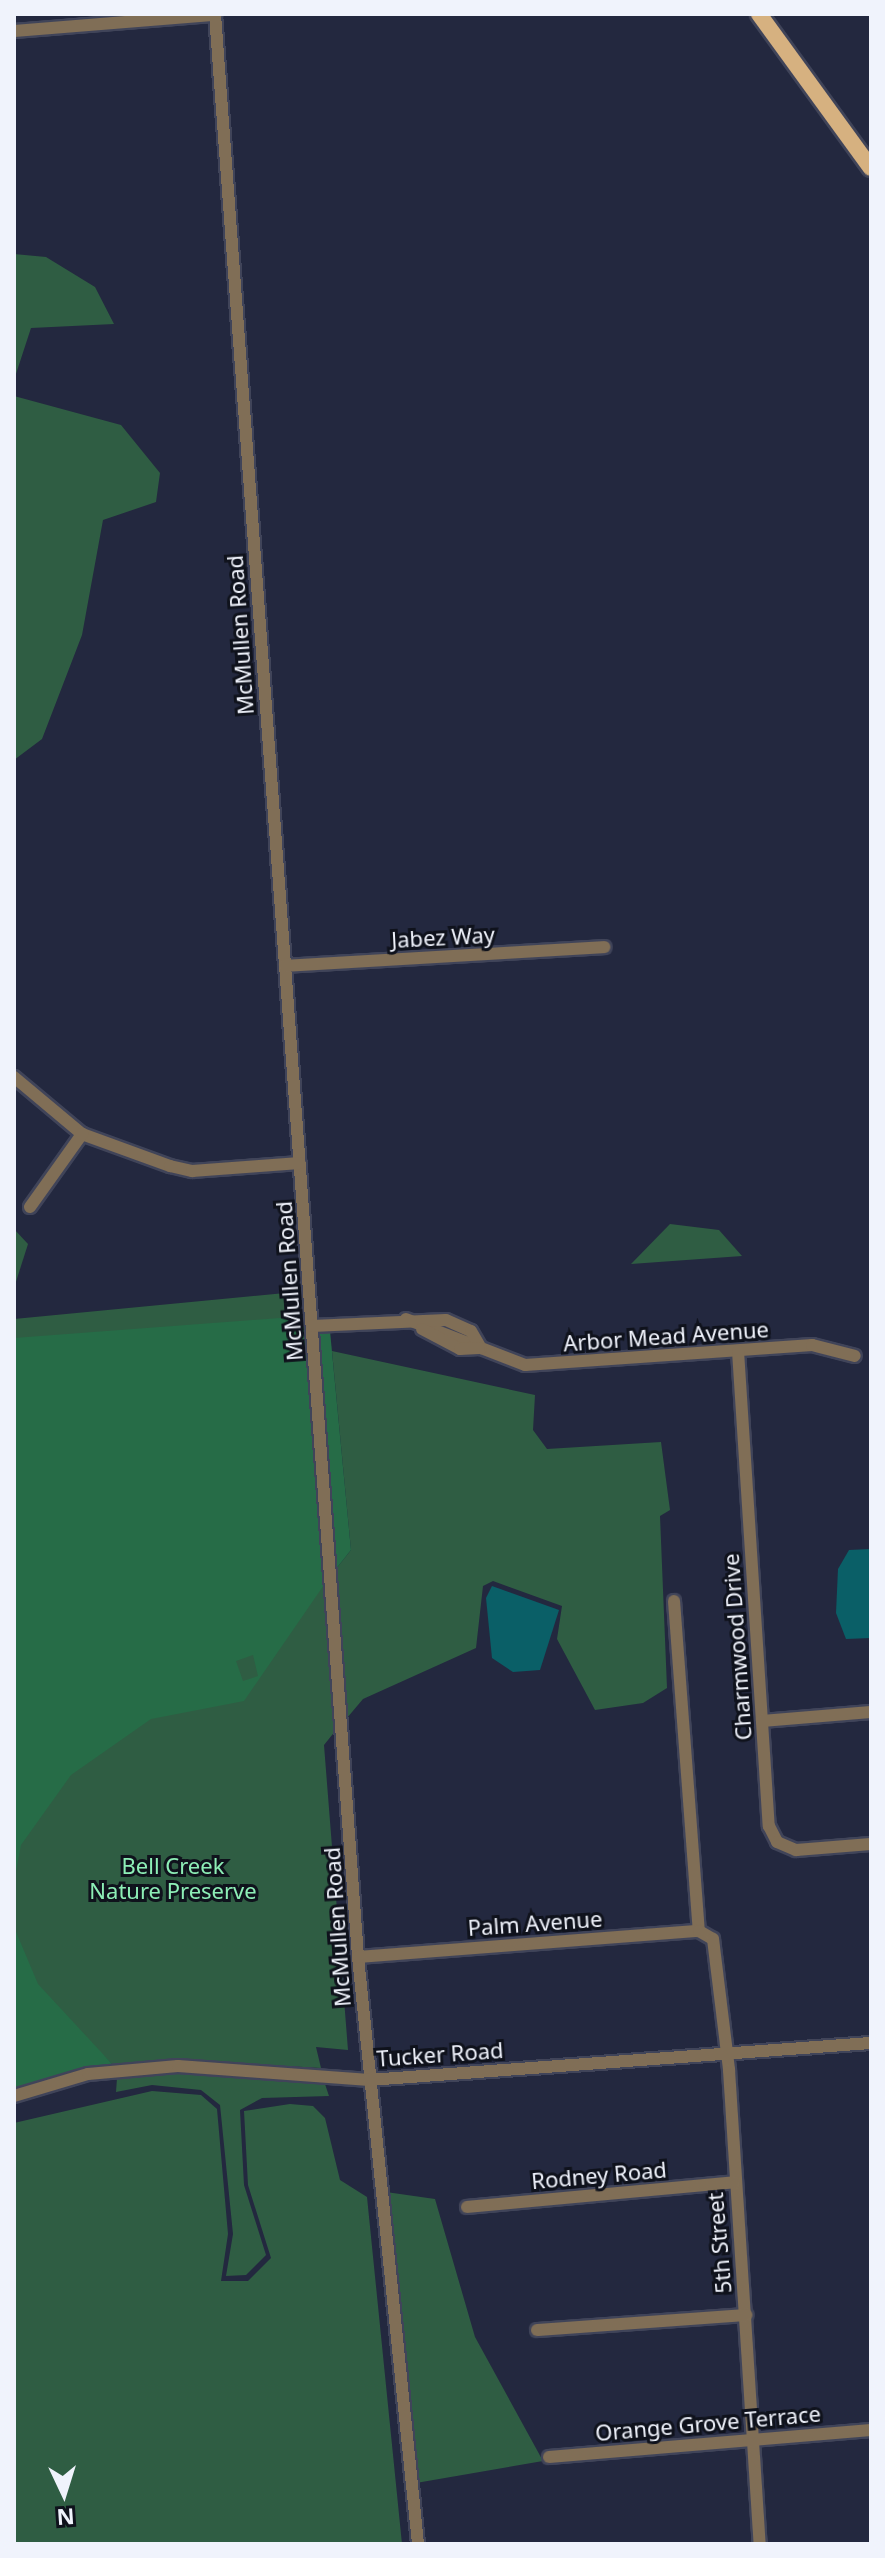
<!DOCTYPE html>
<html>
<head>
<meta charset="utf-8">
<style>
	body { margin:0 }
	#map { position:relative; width:885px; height:2558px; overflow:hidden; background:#23283f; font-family:"Noto Sans",sans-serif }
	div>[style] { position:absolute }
	.green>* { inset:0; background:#2f5d43 }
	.forest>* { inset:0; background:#266c47 }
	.water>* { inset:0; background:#0a5f67 }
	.roads { filter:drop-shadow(2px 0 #404459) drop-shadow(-2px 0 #404459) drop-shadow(0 2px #404459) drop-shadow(0 -2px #404459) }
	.minor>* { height:12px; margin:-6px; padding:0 6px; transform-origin:6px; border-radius:6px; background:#806e56 }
	.major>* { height:16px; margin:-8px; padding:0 8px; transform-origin:8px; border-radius:8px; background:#d6b180 }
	span { translate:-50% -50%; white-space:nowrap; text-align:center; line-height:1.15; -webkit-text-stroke:6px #0f121c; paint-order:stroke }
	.street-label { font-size:22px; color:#f0f3fc }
	.park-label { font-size:22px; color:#8deeb6 }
	.frame { position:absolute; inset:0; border:16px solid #f0f3fc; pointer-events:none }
	.north { position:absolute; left:24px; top:2454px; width:80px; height:80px; -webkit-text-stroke:6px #0f121c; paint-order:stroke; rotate:176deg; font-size:22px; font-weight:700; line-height:32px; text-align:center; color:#f0f3fc }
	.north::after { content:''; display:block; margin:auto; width:28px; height:36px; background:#f0f3fc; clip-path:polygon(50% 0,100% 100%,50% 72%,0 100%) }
</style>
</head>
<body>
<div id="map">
	<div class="green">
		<i style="clip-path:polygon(14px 254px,46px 257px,95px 287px,114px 324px,31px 328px,14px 380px)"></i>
		<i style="clip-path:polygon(14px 396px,121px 425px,160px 473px,156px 502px,103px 520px,82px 635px,42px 739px,14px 760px)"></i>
		<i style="clip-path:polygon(670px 1224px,719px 1230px,742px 1256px,631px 1264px)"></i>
		<i style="clip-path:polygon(14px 1229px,28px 1244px,14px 1288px)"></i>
		<i style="clip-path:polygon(285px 1293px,311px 1600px,326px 1582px,336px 1730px,324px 1745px,348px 2050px,316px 2047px,321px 2068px,178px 2060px,114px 2066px,97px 2049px,14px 2059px,14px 1319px)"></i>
		<i style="clip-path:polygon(332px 1351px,535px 1395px,533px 1430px,547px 1449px,661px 1442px,670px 1510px,660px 1516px,667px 1688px,643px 1703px,595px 1710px,557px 1639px,562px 1606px,493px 1581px,483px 1586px,476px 1648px,363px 1699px,347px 1718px,336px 1569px,351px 1550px)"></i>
		<i style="clip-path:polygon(178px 2072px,324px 2081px,329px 2096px,262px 2098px,240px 2110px,244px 2185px,266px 2255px,246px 2275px,226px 2276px,233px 2234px,220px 2105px,201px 2090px,152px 2085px,116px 2092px,117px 2078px)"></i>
		<i style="clip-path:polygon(152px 2091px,201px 2095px,217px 2109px,228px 2234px,221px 2281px,248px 2281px,271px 2258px,248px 2185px,244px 2111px,290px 2104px,313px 2106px,325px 2118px,340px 2180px,367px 2197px,402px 2544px,14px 2544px,14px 2123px)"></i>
		<i style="clip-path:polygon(386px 2192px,435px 2199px,475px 2337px,543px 2461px,416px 2483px)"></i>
	</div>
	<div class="forest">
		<i style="clip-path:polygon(evenodd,306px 1316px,326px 1582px,244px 1701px,151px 1719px,71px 1775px,21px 1845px,14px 1882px,14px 1338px,306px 1316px,253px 1655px,258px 1676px,243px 1681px,236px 1661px,253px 1655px)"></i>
		<i style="clip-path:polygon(330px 1331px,351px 1550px,336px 1569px,318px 1332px)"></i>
		<i style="clip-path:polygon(14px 1927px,38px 1984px,114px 2066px,14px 2090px)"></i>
	</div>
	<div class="water">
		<i style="clip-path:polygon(871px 1549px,871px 1638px,846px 1639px,836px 1613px,838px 1569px,849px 1550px)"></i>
		<i style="clip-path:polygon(492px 1586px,559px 1610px,540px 1670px,513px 1672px,492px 1658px,486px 1598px)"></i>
	</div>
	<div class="roads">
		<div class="minor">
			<i style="left:215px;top:14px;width:1948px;rotate:85.79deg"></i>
			<i style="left:358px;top:1957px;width:590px;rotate:84.16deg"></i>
			<i style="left:14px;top:31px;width:202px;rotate:-4.6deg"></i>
			<i style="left:285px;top:966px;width:320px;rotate:-3.4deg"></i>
			<i style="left:14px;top:1077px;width:89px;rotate:40deg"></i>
			<i style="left:82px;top:1134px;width:94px;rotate:20deg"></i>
			<i style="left:170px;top:1166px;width:23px;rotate:13deg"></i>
			<i style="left:192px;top:1171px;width:108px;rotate:-4.2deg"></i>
			<i style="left:30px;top:1207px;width:90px;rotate:-54.5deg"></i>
			<i style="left:406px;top:1319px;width:128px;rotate:21.1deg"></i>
			<i style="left:525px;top:1365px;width:288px;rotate:-4deg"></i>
			<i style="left:812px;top:1345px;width:44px;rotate:14.3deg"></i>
			<i style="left:312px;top:1326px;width:134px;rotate:-2.6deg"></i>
			<i style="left:446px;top:1320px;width:27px;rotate:24deg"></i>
			<i style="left:471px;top:1331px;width:20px;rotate:60deg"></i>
			<i style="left:422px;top:1329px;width:43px;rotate:27.8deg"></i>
			<i style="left:460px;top:1349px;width:19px;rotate:-3deg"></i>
			<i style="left:738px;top:1351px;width:476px;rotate:86.3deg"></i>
			<i style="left:769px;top:1826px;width:18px;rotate:63deg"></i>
			<i style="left:777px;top:1842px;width:21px;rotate:23deg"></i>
			<i style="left:796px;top:1850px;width:75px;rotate:-4.6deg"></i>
			<i style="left:674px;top:1601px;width:331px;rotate:85.7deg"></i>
			<i style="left:762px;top:1721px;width:109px;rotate:-4.7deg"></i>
			<i style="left:358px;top:1957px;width:342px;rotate:-4.4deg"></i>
			<i style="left:699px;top:1931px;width:16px;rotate:30deg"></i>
			<i style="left:713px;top:1939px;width:132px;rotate:83deg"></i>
			<i style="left:729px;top:2070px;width:475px;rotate:86.3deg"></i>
			<i style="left:14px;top:2096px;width:77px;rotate:-16.6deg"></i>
			<i style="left:88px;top:2074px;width:90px;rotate:-5.1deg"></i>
			<i style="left:178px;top:2066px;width:192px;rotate:4.2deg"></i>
			<i style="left:369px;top:2080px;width:503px;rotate:-4.22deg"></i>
			<i style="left:467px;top:2207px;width:268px;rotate:-5.3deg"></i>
			<i style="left:537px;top:2330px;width:210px;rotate:-4.1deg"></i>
			<i style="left:549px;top:2457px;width:323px;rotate:-4.8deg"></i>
		</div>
		<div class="major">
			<i style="left:759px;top:14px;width:190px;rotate:54deg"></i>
		</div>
	</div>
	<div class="street-label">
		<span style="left:240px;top:635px;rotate:-94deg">McMullen Road</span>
		<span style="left:443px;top:937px;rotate:-3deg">Jabez Way</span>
		<span style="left:289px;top:1281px;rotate:-94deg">McMullen Road</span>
		<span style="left:666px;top:1336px;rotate:-4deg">Arbor Mead Avenue</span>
		<span style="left:737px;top:1647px;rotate:-94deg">Charmwood Drive</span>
		<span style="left:535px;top:1923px;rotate:-4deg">Palm Avenue</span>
		<span style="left:337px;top:1927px;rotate:-94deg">McMullen Road</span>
		<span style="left:440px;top:2054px;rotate:-4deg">Tucker Road</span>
		<span style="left:599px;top:2175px;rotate:-5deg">Rodney Road</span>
		<span style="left:719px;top:2243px;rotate:-95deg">5th Street</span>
		<span style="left:708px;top:2423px;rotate:-5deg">Orange Grove Terrace</span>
	</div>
	<div class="park-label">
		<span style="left:173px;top:1878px">Bell Creek<br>Nature Preserve</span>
	</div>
	<div class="frame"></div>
	<div class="north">N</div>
</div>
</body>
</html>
